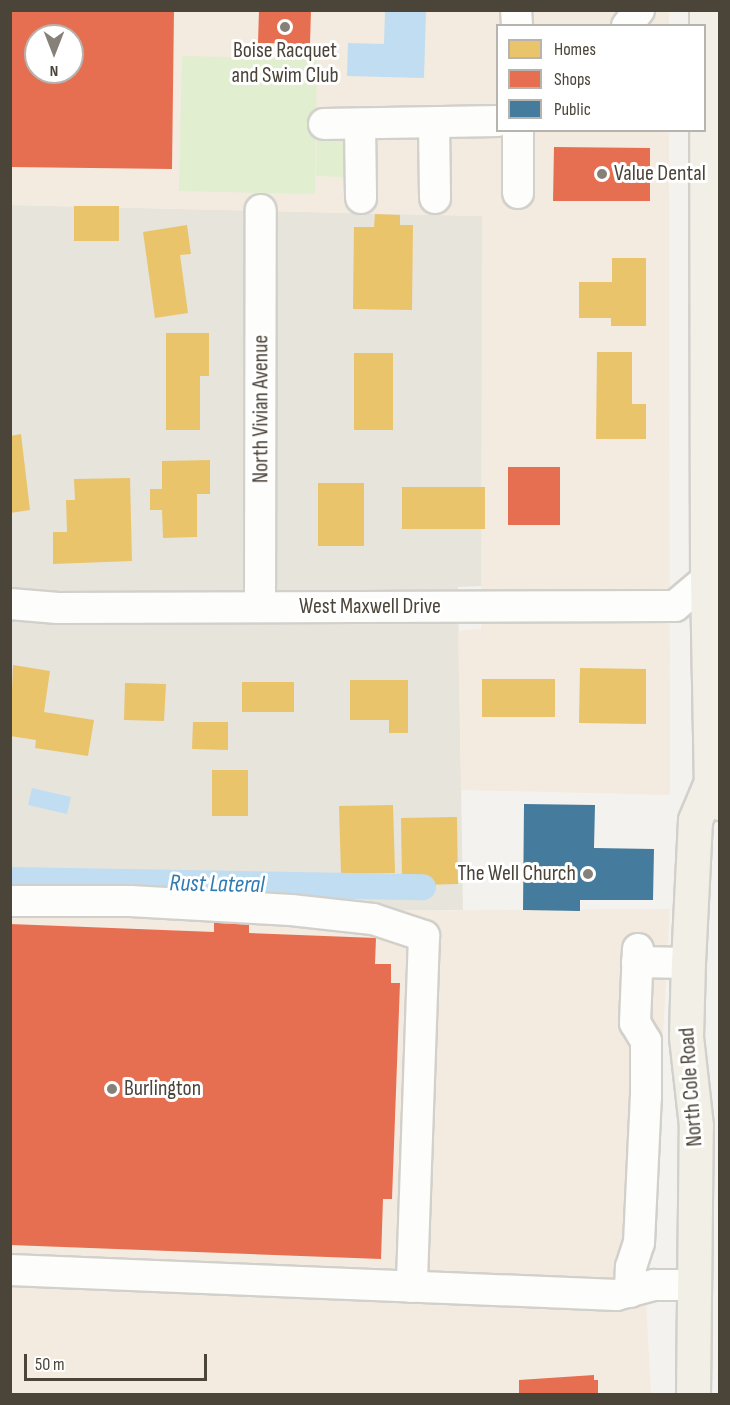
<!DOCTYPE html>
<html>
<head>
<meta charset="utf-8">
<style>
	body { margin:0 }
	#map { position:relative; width:730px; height:1405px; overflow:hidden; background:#f4f2ee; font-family:"Sofia Sans Condensed",sans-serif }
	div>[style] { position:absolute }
	.residential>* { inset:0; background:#e7e4dc }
	.commercial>* { inset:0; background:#f3ebdf }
	.green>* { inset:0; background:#e1eecf }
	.water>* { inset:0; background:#c0ddf1 }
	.homes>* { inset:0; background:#e9c46a }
	.shops>* { inset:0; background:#e76f51 }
	.public>* { inset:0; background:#457b9d }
	.canal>* { height:26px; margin:-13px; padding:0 13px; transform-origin:13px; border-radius:13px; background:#c0ddf1 }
	.roads { filter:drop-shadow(2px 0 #d2d0cb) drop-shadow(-2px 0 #d2d0cb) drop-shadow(0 2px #d2d0cb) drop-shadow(0 -2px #d2d0cb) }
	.minor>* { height:30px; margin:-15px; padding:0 15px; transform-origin:15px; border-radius:15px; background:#fdfdfc }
	.major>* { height:33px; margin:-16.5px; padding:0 16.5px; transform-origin:16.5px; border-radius:16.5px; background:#f2efe6 }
	.dots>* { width:16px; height:16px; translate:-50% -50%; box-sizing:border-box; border:3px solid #fff; border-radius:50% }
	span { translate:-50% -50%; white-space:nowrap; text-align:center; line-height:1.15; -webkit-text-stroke:6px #fff; paint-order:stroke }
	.poi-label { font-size:22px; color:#4b4439 }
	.left { translate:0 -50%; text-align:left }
	.right { translate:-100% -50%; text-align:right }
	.street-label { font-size:22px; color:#4b4439 }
	.water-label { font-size:24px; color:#2e7ab2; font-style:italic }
	.frame { position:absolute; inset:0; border:12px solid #4b4439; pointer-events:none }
	.legend { position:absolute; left:496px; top:24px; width:210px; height:108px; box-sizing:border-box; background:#fff; border:2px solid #b7b4b0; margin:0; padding:8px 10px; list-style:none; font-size:18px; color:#4b4439 }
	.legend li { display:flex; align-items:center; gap:12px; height:30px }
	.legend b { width:30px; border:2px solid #b7b4b0 }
	.north { position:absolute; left:24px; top:24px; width:60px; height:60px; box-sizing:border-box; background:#fff; border:2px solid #b7b4b0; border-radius:50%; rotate:180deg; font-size:16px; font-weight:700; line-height:24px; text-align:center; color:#4b4439 }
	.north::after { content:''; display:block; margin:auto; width:21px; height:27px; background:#868178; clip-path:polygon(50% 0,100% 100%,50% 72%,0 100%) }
	.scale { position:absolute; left:24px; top:1354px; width:183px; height:27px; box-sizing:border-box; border:3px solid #4b4439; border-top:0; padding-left:8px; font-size:18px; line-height:21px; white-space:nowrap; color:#4b4439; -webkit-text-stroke:4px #fff; paint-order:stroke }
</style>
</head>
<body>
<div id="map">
	<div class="residential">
		<i style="clip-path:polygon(11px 205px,482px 216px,482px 586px,458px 587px,463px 910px,11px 913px)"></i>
	</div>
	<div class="commercial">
		<i style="clip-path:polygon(evenodd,11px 11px,669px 11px,669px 25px,498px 26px,498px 130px,669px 131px,670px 795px,461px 790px,458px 631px,481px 629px,482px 216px,11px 205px,11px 11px,36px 36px,72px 36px,72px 72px,36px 72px,36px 36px)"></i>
		<i style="clip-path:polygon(670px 909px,658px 1124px,643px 1242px,651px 1394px,11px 1394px,10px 913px)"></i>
	</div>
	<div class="green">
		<i style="clip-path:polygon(182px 56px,317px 59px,315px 194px,179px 191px)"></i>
		<i style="clip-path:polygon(317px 139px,347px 139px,346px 177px,316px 176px)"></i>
	</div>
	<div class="water">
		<i style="clip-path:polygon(385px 11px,426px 11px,424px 78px,347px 76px,348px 43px,384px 44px)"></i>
		<i style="clip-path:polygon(32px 788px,71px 797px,67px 814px,28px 805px)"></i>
	</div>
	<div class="homes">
		<i style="clip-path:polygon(74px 206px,119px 206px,119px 241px,74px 241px)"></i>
		<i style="clip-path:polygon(375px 214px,400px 215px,400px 225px,413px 225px,412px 310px,353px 309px,354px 227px,374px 227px)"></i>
		<i style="clip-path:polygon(187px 225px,191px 254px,180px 255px,188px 313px,155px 318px,143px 232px)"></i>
		<i style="clip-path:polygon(612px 258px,646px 258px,646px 326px,611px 326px,611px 318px,579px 318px,579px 282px,612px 282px)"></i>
		<i style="clip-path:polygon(166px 333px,209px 333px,209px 376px,200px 376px,200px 430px,166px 430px)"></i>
		<i style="clip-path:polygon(597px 352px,632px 352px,632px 404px,646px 404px,646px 439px,596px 439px)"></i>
		<i style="clip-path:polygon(354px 353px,393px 353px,393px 430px,354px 430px)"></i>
		<i style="clip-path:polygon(21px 434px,30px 510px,10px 513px,10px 436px)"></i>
		<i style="clip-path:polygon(210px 460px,210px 494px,197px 494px,197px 537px,163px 538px,162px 510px,150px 510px,150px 489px,162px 489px,162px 461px)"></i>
		<i style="clip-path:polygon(130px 478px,132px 561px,53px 564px,53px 532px,67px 532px,66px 500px,75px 500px,74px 479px)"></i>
		<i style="clip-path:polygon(318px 483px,364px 483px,364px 546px,318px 546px)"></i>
		<i style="clip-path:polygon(402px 487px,485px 487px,485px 529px,402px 529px)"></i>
		<i style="clip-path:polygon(13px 665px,50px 671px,44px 712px,94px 720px,88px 756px,35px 748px,36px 740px,10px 736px)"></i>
		<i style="clip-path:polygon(580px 668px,646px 669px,646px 724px,579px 723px)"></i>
		<i style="clip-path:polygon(482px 679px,555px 679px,555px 717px,482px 717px)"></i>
		<i style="clip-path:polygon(350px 680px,408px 680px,408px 733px,389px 733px,389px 720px,350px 720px)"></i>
		<i style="clip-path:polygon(242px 682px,294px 682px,294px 712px,242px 712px)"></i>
		<i style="clip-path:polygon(125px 683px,166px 684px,164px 721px,124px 720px)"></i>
		<i style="clip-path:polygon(193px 722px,228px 722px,228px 750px,192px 749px)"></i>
		<i style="clip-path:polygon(212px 770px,248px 770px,248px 816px,212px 816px)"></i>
		<i style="clip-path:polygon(393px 805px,395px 873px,341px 874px,339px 806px)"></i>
		<i style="clip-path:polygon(457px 817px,458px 884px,421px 885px,421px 878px,402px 878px,401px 818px)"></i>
	</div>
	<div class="shops">
		<i style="clip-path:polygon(evenodd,10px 10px,174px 10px,172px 169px,10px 167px,10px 10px,36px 36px,72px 36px,72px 72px,36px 72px,36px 36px)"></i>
		<i style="clip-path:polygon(259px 10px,311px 10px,310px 44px,258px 43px)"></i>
		<i style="clip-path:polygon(554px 147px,650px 148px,650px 201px,553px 201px)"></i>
		<i style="clip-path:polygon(508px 467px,560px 467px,560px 525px,508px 525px)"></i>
		<i style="clip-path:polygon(214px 914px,249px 916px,249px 933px,376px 938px,375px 964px,391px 964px,391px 983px,400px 983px,392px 1199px,383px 1199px,381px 1259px,10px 1245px,10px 924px,214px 932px)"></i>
		<i style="clip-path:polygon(594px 1375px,594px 1380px,598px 1380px,598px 1394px,519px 1394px,519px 1380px)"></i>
	</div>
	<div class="public">
		<i style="clip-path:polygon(524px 804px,595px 805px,594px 848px,654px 849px,653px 900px,580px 900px,580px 911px,523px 910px)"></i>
	</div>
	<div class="canal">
		<i style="left:10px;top:880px;width:413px;rotate:1deg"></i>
	</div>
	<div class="roads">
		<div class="minor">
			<i style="left:516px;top:10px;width:16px;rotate:86deg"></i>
			<i style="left:627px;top:26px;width:20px;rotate:-53deg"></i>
			<i style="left:434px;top:123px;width:75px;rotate:89.2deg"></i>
			<i style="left:324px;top:124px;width:174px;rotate:-1deg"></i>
			<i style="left:360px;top:124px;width:74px;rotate:89.2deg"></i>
			<i style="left:518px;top:130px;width:63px;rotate:90deg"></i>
			<i style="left:10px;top:604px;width:48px;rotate:4.8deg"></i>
			<i style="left:58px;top:608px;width:617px;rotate:-0.19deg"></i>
			<i style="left:675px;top:606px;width:42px;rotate:-40.2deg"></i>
			<i style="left:707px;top:579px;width:13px"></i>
			<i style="left:260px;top:607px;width:397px;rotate:-89.9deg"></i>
			<i style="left:10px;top:901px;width:120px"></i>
			<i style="left:130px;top:901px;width:161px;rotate:3.2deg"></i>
			<i style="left:291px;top:910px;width:82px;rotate:6.3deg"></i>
			<i style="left:373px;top:919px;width:54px;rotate:18.4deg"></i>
			<i style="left:424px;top:936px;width:351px;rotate:92deg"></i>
			<i style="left:637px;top:962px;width:51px;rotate:1.1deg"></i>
			<i style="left:10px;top:1270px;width:607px;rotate:2.36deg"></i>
			<i style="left:616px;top:1295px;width:39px;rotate:-15deg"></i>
			<i style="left:654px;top:1285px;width:40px"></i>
			<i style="left:630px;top:1292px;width:25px;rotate:-88deg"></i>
			<i style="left:631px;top:1267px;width:25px;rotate:-72deg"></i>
			<i style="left:639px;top:1243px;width:146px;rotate:-87.3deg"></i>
			<i style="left:646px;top:1097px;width:56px;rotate:-90deg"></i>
			<i style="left:646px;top:1041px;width:21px;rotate:-121deg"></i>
			<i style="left:635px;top:1023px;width:74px;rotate:-87.7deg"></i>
		</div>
		<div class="major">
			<i style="left:706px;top:10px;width:569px;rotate:89.9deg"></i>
			<i style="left:707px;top:579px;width:203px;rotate:88.9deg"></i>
			<i style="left:711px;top:782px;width:23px;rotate:67deg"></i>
			<i style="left:693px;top:1394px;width:268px;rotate:-89.4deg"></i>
			<i style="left:696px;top:1126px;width:90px;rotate:-96.4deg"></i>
			<i style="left:686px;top:1037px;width:74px;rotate:-88.5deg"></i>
			<i style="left:688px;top:963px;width:143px;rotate:-87.2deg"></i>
			<i style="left:695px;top:820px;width:41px;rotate:-67.2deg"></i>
		</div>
	</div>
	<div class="dots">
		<i style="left:285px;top:27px;background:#868178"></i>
		<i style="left:602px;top:174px;background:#868178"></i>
		<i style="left:588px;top:874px;background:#868178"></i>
		<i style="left:112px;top:1089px;background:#868178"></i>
	</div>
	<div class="poi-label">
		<span style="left:285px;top:63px">Boise Racquet<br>and Swim Club</span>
		<span class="left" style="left:614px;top:174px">Value Dental</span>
		<span class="right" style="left:576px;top:874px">The Well Church</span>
		<span class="left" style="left:124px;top:1089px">Burlington</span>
	</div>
	<div class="street-label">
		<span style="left:261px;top:409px;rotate:-90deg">North Vivian Avenue</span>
		<span style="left:370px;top:607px">West Maxwell Drive</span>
		<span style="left:691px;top:1087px;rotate:-94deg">North Cole Road</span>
	</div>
	<div class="water-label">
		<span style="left:217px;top:884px;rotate:1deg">Rust Lateral</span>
	</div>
	<div class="frame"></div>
	<ul class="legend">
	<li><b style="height:16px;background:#e9c46a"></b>Homes</li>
	<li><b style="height:16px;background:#e76f51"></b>Shops</li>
	<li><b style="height:16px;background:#457b9d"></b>Public</li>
	</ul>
	<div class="north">N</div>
	<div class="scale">50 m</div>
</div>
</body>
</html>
